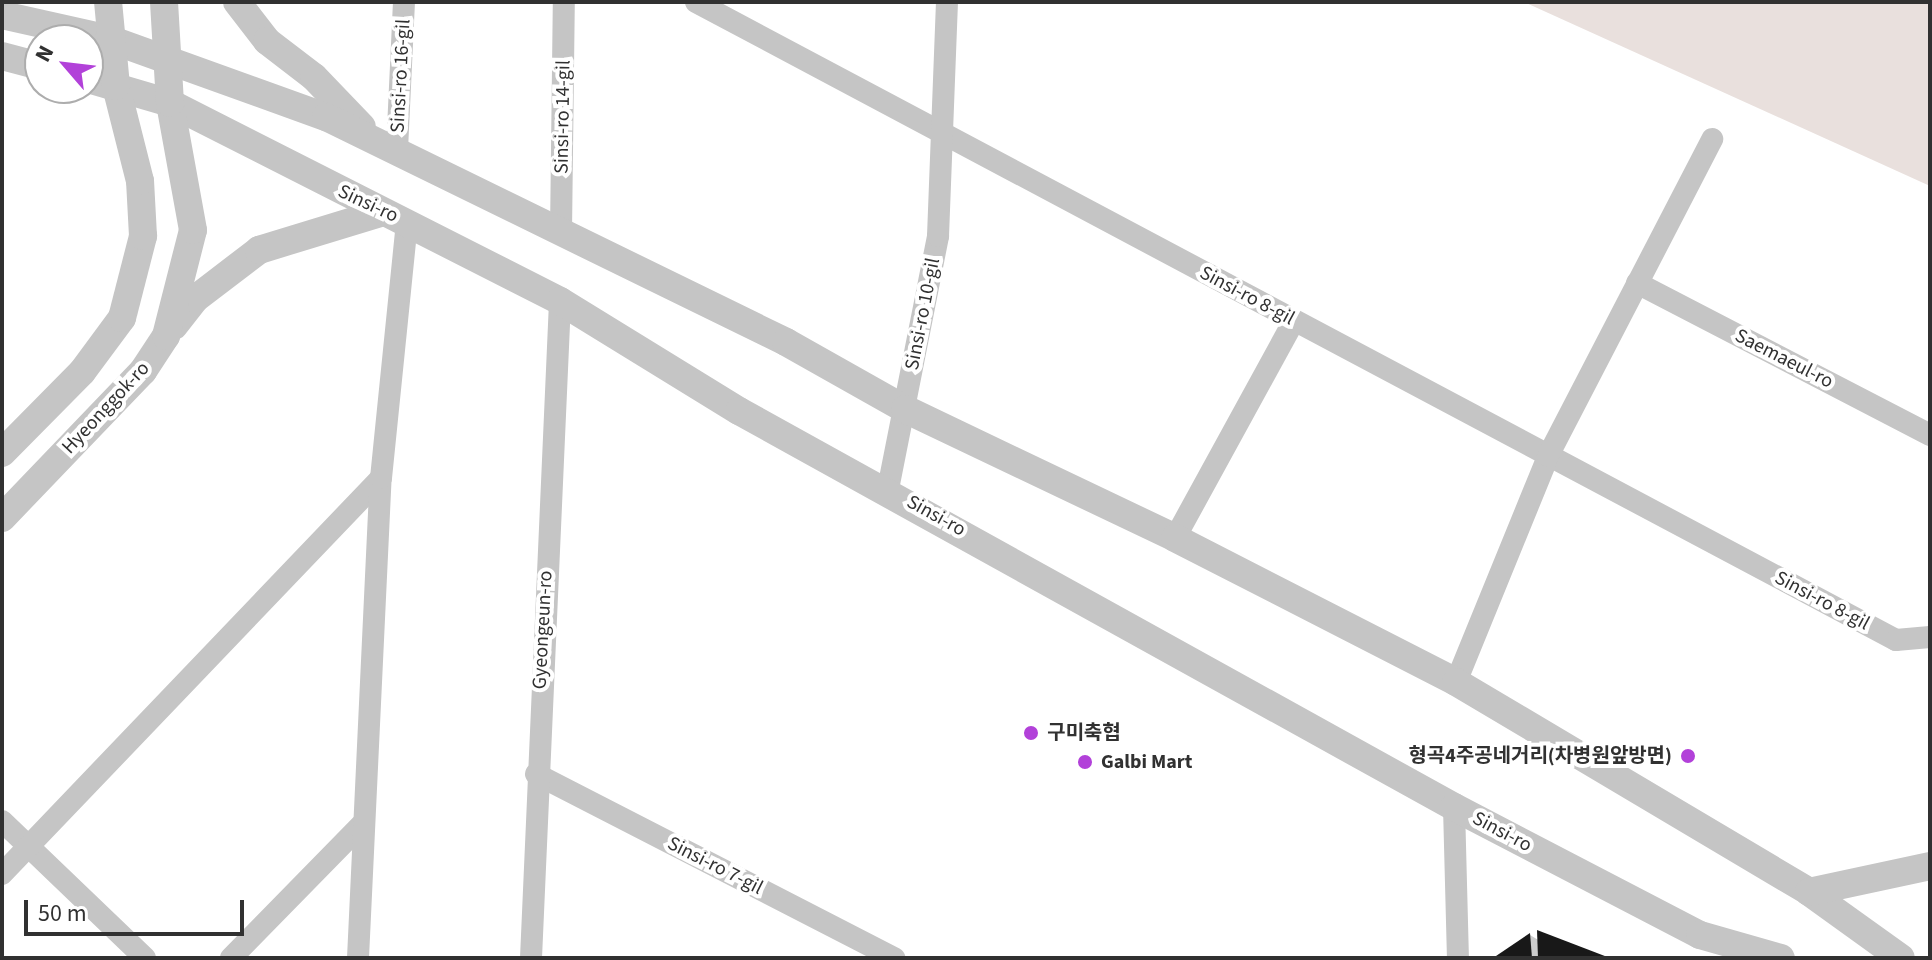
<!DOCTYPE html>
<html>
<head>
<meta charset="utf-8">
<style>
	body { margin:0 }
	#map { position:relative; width:1932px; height:960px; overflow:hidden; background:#fff; font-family:"Source Sans 3","Noto Sans KR",sans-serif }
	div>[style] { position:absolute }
	.green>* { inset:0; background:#e9e0dd }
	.shadow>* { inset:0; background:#0003 }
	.building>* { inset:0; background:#181818 }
	.minor>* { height:22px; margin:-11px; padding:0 11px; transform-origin:11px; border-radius:11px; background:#c5c5c5 }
	.tertiary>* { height:28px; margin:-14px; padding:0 14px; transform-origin:14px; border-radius:14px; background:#c5c5c5 }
	.dots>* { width:22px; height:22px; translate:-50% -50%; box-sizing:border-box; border:4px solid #fff; border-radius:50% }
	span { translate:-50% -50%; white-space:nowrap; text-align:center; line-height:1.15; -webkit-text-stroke:8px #fff; paint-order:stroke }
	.street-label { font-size:20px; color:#313131 }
	.poi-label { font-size:20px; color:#313131; font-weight:700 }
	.left { translate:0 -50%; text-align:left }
	.right { translate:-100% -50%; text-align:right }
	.frame { position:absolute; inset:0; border:4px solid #313131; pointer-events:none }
	.north { position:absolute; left:24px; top:24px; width:80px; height:80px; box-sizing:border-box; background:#fff; border:2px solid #adadad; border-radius:50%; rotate:298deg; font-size:22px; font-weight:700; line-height:32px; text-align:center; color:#313131 }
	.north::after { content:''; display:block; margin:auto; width:28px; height:36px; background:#b241d9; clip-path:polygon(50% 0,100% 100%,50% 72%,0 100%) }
	.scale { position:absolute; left:24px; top:900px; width:220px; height:36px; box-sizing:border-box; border:4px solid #313131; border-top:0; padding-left:10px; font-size:24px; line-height:28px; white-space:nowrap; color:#313131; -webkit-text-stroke:6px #fff; paint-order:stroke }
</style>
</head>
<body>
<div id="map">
	<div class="green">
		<i style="clip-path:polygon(1524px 2px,1930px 2px,1930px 186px)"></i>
	</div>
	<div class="shadow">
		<i style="clip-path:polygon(1530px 935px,1540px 941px,1606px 958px,1499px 958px)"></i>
	</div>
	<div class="building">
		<i style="clip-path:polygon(1537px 930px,1610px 958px,1538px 958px)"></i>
		<i style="clip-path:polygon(1530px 933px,1532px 958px,1497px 958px,1496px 956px)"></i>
	</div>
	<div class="minor">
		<i style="left:696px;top:2px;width:1359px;rotate:28deg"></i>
		<i style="left:1896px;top:640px;width:34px;rotate:-5deg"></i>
		<i style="left:397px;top:150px;width:148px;rotate:-87.3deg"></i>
		<i style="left:561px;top:232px;width:230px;rotate:-89.3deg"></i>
		<i style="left:1637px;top:283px;width:330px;rotate:27.4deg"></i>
		<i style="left:888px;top:489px;width:258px;rotate:-78.8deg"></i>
		<i style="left:938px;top:236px;width:234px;rotate:-87.8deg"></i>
		<i style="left:1175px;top:538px;width:247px;rotate:-61.3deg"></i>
		<i style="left:1456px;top:682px;width:244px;rotate:-67.8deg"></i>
		<i style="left:1548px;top:456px;width:357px;rotate:-62.6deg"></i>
		<i style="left:536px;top:774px;width:403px;rotate:27.2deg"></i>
		<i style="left:1454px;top:807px;width:151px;rotate:88.5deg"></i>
		<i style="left:2px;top:821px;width:198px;rotate:43.8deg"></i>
		<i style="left:2px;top:874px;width:548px;rotate:-46.26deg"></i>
		<i style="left:231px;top:958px;width:190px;rotate:-45.6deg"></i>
		<i style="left:358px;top:958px;width:481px;rotate:-87.3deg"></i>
		<i style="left:381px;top:478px;width:256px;rotate:-84.2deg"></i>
		<i style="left:531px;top:958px;width:658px;rotate:-87.47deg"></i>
	</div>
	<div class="tertiary">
		<i style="left:237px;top:2px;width:49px;rotate:52.4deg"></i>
		<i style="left:267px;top:41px;width:59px;rotate:37.5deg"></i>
		<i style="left:314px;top:77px;width:69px;rotate:46.2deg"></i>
		<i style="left:2px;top:15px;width:110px;rotate:12.6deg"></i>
		<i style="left:109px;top:39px;width:231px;rotate:19.8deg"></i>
		<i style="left:326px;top:117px;width:512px;rotate:26.06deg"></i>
		<i style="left:786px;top:342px;width:137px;rotate:29.4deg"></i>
		<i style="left:905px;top:409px;width:299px;rotate:25.5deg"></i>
		<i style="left:1175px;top:538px;width:316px;rotate:27.1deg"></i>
		<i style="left:1456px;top:682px;width:411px;rotate:30.7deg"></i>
		<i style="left:1809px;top:892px;width:113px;rotate:35.7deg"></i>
		<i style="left:2px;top:56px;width:39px;rotate:15deg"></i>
		<i style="left:88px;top:79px;width:85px;rotate:16.3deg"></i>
		<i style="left:170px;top:103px;width:437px;rotate:26.9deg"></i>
		<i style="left:560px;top:301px;width:210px;rotate:31.6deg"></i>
		<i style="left:739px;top:411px;width:817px;rotate:28.98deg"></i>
		<i style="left:1454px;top:807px;width:277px;rotate:27.5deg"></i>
		<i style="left:1700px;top:935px;width:84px;rotate:15.9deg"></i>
		<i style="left:174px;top:326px;width:34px;rotate:-52deg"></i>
		<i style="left:195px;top:299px;width:81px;rotate:-37.4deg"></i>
		<i style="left:259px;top:250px;width:130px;rotate:-17deg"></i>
		<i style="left:2px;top:453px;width:114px;rotate:-45.4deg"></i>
		<i style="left:82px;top:372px;width:67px;rotate:-53.5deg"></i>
		<i style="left:122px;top:318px;width:85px;rotate:-75.6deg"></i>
		<i style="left:143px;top:236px;width:55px;rotate:-93.1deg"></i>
		<i style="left:140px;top:181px;width:98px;rotate:-104.2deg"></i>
		<i style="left:116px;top:86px;width:84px;rotate:-95.4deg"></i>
		<i style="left:2px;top:518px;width:204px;rotate:-46.2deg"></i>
		<i style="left:143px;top:371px;width:42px;rotate:-56.7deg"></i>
		<i style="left:166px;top:336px;width:109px;rotate:-75.7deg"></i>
		<i style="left:193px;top:230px;width:129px;rotate:-100.3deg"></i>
		<i style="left:170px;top:103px;width:101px;rotate:-93.4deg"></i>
		<i style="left:1809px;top:892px;width:124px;rotate:-12.1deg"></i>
	</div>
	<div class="dots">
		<i style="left:1031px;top:733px;background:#b241d9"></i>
		<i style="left:1688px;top:756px;background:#b241d9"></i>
		<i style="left:1085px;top:762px;background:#b241d9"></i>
	</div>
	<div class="street-label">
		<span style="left:401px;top:76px;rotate:-87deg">Sinsi-ro 16-gil</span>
		<span style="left:563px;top:117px;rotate:-89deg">Sinsi-ro 14-gil</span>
		<span style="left:368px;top:204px;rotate:25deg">Sinsi-ro</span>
		<span style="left:1247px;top:296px;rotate:28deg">Sinsi-ro 8-gil</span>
		<span style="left:923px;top:314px;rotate:-79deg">Sinsi-ro 10-gil</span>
		<span style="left:1784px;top:359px;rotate:27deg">Saemaeul-ro</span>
		<span style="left:106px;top:408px;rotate:-47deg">Hyeonggok-ro</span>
		<span style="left:936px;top:516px;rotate:29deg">Sinsi-ro</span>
		<span style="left:1822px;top:601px;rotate:28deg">Sinsi-ro 8-gil</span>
		<span style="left:543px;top:630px;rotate:-87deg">Gyeongeun-ro</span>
		<span style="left:1502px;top:832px;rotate:28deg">Sinsi-ro</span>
		<span style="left:715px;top:866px;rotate:27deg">Sinsi-ro 7-gil</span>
	</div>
	<div class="poi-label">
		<span class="left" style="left:1047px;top:733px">구미축협</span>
		<span class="right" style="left:1672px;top:756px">형곡4주공네거리(차병원앞방면)</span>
		<span class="left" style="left:1101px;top:762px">Galbi Mart</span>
	</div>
	<div class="frame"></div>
	<div class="north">N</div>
	<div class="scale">50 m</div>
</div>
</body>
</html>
